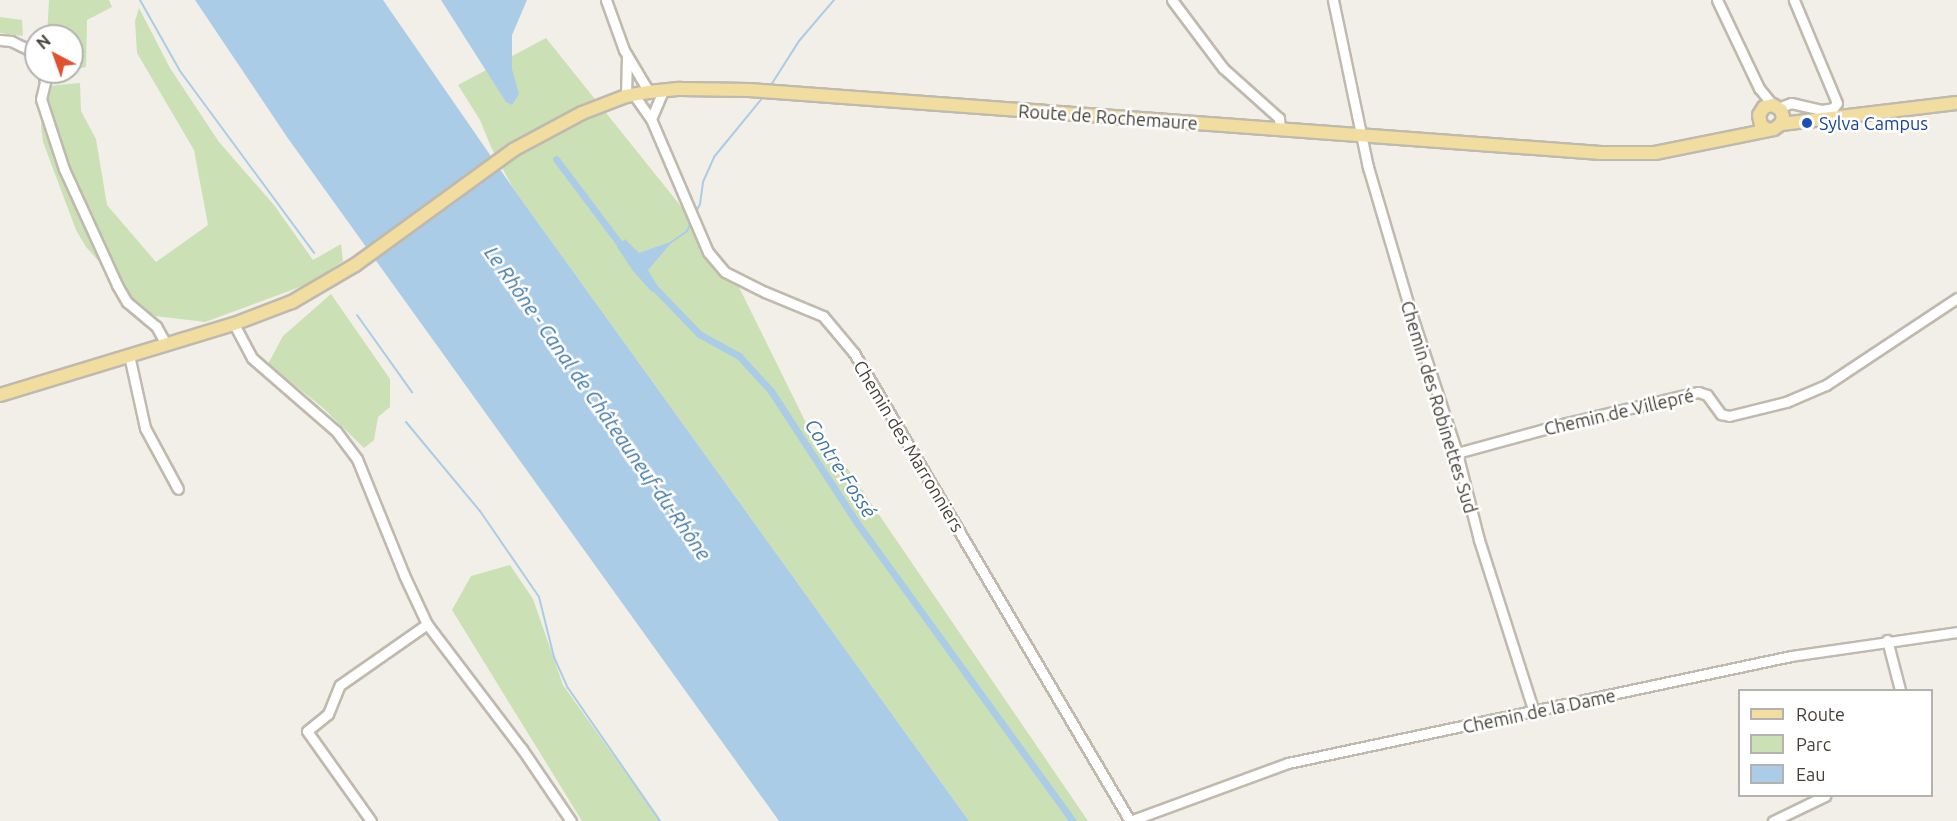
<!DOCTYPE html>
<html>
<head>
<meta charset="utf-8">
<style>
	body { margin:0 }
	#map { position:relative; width:1957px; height:821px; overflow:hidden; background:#f1efe7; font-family:Ubuntu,sans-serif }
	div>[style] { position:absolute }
	.green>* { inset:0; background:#cbe1b5 }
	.water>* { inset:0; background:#abcce7 }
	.stream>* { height:2px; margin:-1px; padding:0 1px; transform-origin:1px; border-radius:1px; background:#abcce7 }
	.canal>* { height:7px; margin:-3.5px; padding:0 3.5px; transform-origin:3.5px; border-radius:3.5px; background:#abcce7 }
	.roads { filter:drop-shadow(2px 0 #bfb9ae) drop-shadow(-2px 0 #bfb9ae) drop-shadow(0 2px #bfb9ae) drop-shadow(0 -2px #bfb9ae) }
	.minor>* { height:9px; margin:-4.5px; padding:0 4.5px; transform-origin:4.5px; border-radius:4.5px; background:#fff }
	.major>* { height:12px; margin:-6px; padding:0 6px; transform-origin:6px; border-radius:6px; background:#f2dda0 }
	.dots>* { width:16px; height:16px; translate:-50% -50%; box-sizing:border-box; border:3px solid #fff; border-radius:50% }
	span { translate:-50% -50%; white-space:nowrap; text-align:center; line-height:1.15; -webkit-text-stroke:5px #fff; paint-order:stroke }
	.street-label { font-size:18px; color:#443f37 }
	.transit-label { font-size:18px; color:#164399 }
	.left { translate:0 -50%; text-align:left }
	.water-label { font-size:20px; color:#3d74a2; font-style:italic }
	.legend { position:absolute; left:1738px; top:689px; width:195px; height:108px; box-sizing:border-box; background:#fff; border:2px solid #b4b2af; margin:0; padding:8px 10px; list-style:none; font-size:18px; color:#443f37 }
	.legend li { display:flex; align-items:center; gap:12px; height:30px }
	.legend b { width:30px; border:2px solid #b4b2af }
	.north { position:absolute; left:24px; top:24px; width:60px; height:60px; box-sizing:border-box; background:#fff; border:2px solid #b4b2af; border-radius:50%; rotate:319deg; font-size:16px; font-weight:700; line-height:24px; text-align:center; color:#443f37 }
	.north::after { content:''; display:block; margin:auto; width:21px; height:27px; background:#e05130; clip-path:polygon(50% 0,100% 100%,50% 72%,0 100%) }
</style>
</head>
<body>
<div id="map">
	<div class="green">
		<i style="clip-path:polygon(49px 0,109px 0,112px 7px,87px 20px,86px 67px,72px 70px,72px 36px,47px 36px)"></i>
		<i style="clip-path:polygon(139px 8px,170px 68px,219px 142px,274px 205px,313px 260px,341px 244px,343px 261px,308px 284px,205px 322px,155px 316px,131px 297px,86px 247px,76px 230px,43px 142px,41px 126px,43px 101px,48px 86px,80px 83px,81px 111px,96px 139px,107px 205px,156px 262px,208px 225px,194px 150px,137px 53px,135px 21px)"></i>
		<i style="clip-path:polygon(0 17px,22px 20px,23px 36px,0 33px)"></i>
		<i style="clip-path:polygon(546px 38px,728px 265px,814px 439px,841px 459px,1088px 821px,969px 821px,513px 188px,491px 147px,480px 120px,458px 85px)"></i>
		<i style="clip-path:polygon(331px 294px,390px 379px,390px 407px,378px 417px,374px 440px,364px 448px,322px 407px,268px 364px,283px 336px)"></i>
		<i style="clip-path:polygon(510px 565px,533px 599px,563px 685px,660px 821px,582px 821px,452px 610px,471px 576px)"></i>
	</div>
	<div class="water">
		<i style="clip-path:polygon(195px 0,383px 0,513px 188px,969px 821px,779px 821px,287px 137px)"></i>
		<i style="clip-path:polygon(441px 0,527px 0,512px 35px,512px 69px,519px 94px,512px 105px,506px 102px)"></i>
		<i style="clip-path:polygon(625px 239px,639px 253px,673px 241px,648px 270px,658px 287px,652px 292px,633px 271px,617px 247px)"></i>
	</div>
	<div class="stream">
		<i style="left:140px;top:0;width:81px;rotate:60.6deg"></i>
		<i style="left:180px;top:71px;width:226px;rotate:53.6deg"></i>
		<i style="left:771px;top:85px;width:52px;rotate:-57.5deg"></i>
		<i style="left:799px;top:41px;width:54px;rotate:-49.5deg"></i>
		<i style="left:696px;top:212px;width:9px;rotate:-63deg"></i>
		<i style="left:700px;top:204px;width:22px;rotate:-82deg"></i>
		<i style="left:703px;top:182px;width:27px;rotate:-66deg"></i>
		<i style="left:714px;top:157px;width:79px;rotate:-50.7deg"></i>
		<i style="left:670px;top:243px;width:21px;rotate:-35deg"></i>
		<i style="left:687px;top:231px;width:7px;rotate:-63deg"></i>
		<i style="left:357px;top:315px;width:95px;rotate:54.5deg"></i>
		<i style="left:406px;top:422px;width:116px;rotate:50.3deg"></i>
		<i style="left:480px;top:511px;width:104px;rotate:55.5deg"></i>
		<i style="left:539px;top:597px;width:62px;rotate:76deg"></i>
		<i style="left:554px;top:657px;width:34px;rotate:66deg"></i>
		<i style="left:568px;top:688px;width:162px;rotate:55.3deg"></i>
	</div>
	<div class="canal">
		<i style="left:556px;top:159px;width:115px;rotate:53.1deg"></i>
		<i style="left:650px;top:283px;width:71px;rotate:46.1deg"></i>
		<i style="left:699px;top:334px;width:46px;rotate:28.8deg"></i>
		<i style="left:739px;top:356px;width:47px;rotate:47.6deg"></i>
		<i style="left:771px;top:391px;width:158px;rotate:56.9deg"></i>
		<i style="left:857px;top:523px;width:368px;rotate:54.1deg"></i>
	</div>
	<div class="roads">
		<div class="minor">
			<i style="left:606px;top:0;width:53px;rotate:70.2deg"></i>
			<i style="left:624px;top:50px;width:49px;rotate:59.2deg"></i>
			<i style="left:1172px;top:0;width:85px;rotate:53.1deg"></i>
			<i style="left:1223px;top:68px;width:75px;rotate:41.8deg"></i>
			<i style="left:1279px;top:118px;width:11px;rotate:85deg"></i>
			<i style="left:1333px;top:0;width:171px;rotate:78.2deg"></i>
			<i style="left:1368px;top:167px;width:149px;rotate:73.6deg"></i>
			<i style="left:1410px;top:310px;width:151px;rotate:71.8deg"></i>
			<i style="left:1457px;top:453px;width:90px;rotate:75.8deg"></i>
			<i style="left:1479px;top:540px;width:181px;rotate:72.3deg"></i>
			<i style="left:1717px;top:0;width:98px;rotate:64.5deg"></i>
			<i style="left:1759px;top:88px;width:22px;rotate:51deg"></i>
			<i style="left:0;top:40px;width:11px;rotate:5deg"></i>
			<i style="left:11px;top:41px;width:28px;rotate:26deg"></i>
			<i style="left:43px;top:72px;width:10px;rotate:79deg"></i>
			<i style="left:45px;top:82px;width:17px;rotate:103deg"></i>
			<i style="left:41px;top:99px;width:74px;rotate:71.8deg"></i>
			<i style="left:64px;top:169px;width:128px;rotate:65.4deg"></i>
			<i style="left:117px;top:285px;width:20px;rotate:60deg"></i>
			<i style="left:127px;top:302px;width:38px;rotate:40deg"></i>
			<i style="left:156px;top:326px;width:21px;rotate:61deg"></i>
			<i style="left:634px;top:95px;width:29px;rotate:55deg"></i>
			<i style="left:651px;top:119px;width:145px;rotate:66.8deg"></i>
			<i style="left:708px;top:252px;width:26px;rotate:50deg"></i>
			<i style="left:725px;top:272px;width:45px;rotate:26.6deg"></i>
			<i style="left:765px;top:292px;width:63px;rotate:22.5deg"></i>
			<i style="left:823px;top:316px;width:48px;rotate:50deg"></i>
			<i style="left:854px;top:353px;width:543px;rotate:59.47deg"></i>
			<i style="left:626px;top:96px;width:41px;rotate:-88.6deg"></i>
			<i style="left:1778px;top:108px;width:14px;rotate:-21deg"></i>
			<i style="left:1791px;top:103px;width:32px;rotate:13deg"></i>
			<i style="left:1822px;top:110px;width:11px;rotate:-10deg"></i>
			<i style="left:1833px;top:108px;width:6px;rotate:-51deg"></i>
			<i style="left:1837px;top:103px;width:112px;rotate:-112.7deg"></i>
			<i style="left:651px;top:119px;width:30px;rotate:-67deg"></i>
			<i style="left:234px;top:324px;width:38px;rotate:62deg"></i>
			<i style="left:252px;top:358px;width:111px;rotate:41deg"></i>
			<i style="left:336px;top:431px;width:35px;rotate:53deg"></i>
			<i style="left:357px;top:459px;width:125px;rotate:67.9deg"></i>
			<i style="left:404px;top:575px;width:54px;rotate:64.9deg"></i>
			<i style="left:427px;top:624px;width:157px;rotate:52.8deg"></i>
			<i style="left:522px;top:749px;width:87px;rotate:55.8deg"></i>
			<i style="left:129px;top:355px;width:75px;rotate:77.6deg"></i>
			<i style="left:145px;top:428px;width:69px;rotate:61.6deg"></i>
			<i style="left:1457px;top:453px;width:114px;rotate:-15.3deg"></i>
			<i style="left:1567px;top:423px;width:135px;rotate:-13.3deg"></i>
			<i style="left:1698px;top:392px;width:9px;rotate:18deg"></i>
			<i style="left:1707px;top:395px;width:24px;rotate:54deg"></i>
			<i style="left:1721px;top:414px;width:8px;rotate:14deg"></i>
			<i style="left:1729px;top:416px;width:59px;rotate:-13.8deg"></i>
			<i style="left:1786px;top:402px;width:43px;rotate:-23deg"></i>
			<i style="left:1826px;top:385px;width:157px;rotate:-33.6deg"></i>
			<i style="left:1887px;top:640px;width:52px;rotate:75.4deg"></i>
			<i style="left:371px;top:821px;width:110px;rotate:-125.4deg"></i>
			<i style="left:307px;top:731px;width:27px;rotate:-39deg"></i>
			<i style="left:328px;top:714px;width:31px;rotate:-68deg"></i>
			<i style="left:340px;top:685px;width:106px;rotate:-35deg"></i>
			<i style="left:1130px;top:821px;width:168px;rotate:-20.2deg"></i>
			<i style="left:1288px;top:763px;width:514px;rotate:-12.01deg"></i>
			<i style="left:1791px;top:656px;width:168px;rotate:-8.2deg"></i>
			<i style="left:1773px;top:821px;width:58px;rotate:-25.7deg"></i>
		</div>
		<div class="major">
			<i style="left:1781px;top:124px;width:177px;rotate:-6.8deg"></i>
			<i style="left:0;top:395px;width:245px;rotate:-16.9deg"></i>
			<i style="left:234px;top:324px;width:62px;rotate:-20.8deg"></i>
			<i style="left:292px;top:302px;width:73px;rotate:-30.4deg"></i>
			<i style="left:355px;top:265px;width:195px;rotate:-36deg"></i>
			<i style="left:513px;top:150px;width:78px;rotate:-28.2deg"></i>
			<i style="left:582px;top:113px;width:47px;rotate:-21.1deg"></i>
			<i style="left:626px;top:96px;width:23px;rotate:-10deg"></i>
			<i style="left:649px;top:92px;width:31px;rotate:-6deg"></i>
			<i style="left:680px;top:89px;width:69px;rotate:0.8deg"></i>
			<i style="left:749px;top:90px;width:854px;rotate:4.23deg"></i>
			<i style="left:1601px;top:153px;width:54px"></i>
			<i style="left:1655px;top:153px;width:121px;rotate:-11.4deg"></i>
			<i style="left:1774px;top:129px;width:9px;rotate:-36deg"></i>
			<i style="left:1781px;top:124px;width:7px;rotate:-74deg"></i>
			<i style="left:1783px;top:117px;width:7px;rotate:-106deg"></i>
			<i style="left:1781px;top:110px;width:9px;rotate:-148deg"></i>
			<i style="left:1773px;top:105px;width:9px;rotate:167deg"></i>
			<i style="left:1764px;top:107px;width:9px;rotate:122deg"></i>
			<i style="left:1759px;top:115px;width:10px;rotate:79deg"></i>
			<i style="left:1761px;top:125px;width:7px;rotate:34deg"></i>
		</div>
	</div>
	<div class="dots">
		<i style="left:1807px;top:123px;background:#1a4fb4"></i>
	</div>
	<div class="street-label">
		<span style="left:1108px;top:117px;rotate:4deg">Route de Rochemaure</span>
		<span style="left:1439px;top:407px;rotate:73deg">Chemin des Robinettes Sud</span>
		<span style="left:1619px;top:412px;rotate:-13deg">Chemin de Villepré</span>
		<span style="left:909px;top:446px;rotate:59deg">Chemin des Marronniers</span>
		<span style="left:1539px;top:711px;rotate:-12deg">Chemin de la Dame</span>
	</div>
	<div class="transit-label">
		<span class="left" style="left:1819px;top:123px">Sylva Campus</span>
	</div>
	<div class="water-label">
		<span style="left:598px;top:403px;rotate:55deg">Le Rhône - Canal de Châteauneuf-du-Rhône</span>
		<span style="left:841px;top:468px;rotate:57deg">Contre-Fossé</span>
	</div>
	<ul class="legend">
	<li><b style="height:8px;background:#f2dda0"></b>Route</li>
	<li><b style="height:16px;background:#cbe1b5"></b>Parc</li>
	<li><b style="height:16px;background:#abcce7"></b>Eau</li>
	</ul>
	<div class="north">N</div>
</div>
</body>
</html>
